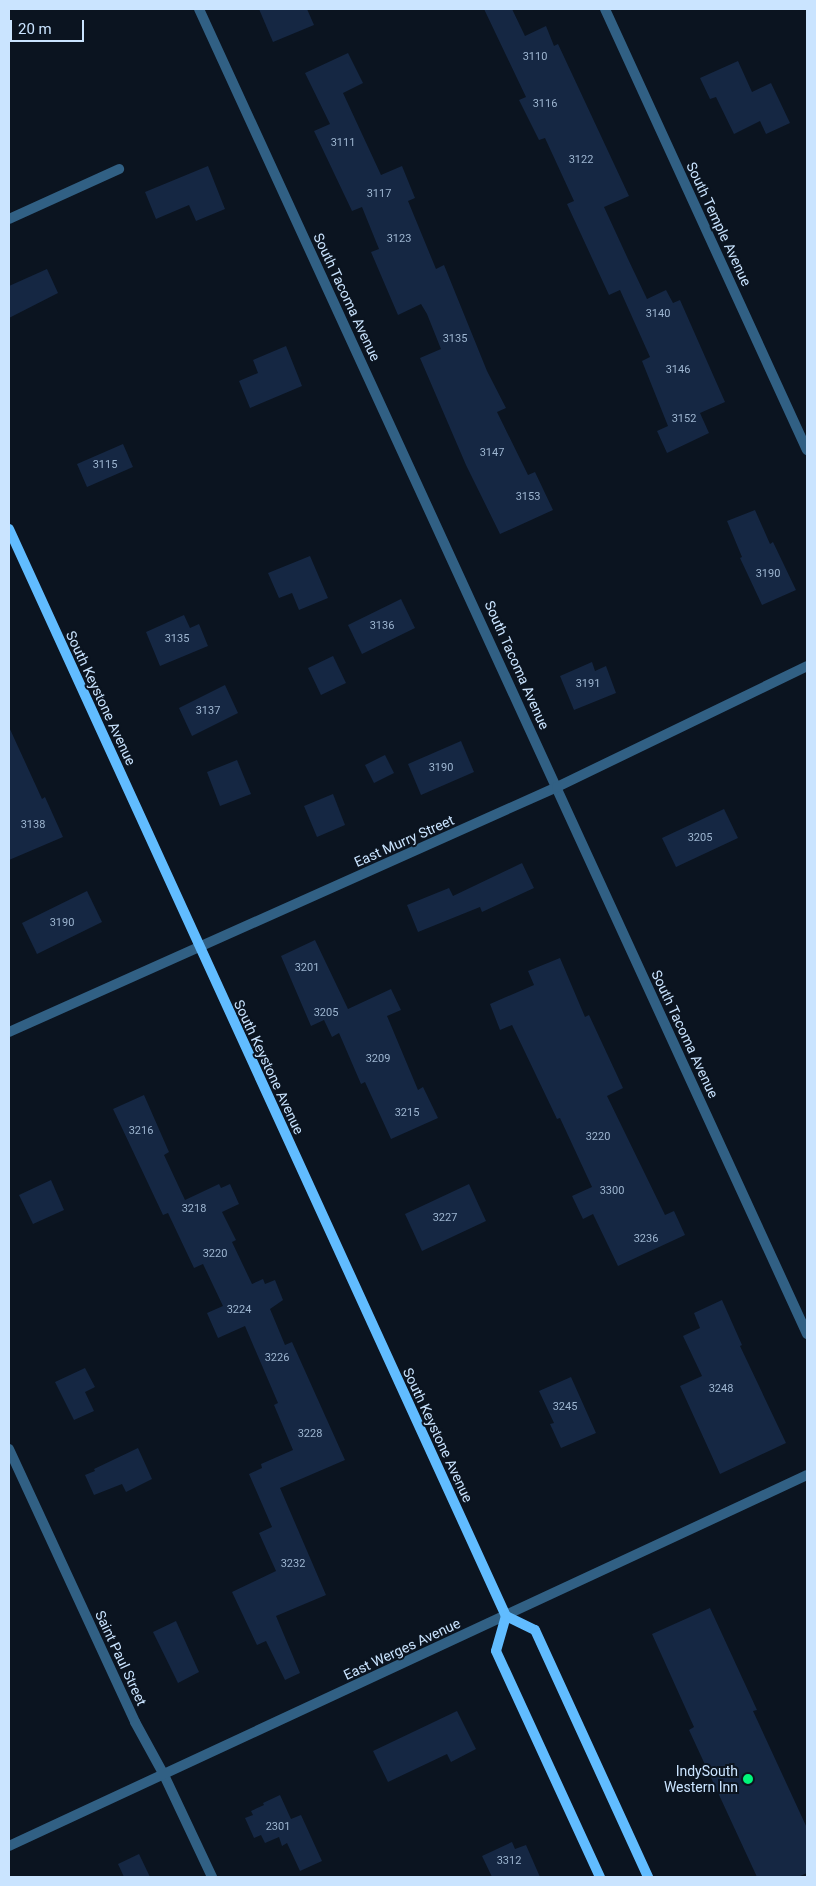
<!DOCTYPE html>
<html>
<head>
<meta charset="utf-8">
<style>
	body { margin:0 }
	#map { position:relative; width:816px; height:1886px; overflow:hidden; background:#0b1420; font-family:Roboto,sans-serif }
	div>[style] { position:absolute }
	.building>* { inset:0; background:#152743 }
	.minor>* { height:10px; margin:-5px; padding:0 5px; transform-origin:5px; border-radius:5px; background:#316084 }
	.secondary>* { height:10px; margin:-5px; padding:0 5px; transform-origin:5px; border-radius:5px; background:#61bcff }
	.dots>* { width:14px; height:14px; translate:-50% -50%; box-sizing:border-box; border:2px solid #0b1420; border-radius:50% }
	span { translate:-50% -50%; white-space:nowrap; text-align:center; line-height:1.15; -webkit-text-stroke:4px #0b1420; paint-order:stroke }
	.number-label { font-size:11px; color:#9db5d0 }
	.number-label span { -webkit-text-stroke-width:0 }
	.street-label { font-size:14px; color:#cae4ff }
	.poi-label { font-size:14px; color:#cae4ff }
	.right { translate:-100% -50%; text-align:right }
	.frame { position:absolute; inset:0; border:10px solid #cae4ff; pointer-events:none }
	.scale { position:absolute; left:10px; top:20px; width:74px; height:22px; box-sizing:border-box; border:2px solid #cae4ff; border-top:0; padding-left:6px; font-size:15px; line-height:18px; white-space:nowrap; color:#cae4ff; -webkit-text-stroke:4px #0b1420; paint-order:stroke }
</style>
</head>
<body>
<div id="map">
	<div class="building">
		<i style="clip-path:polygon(259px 9px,307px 9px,314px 25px,273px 42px)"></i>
		<i style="clip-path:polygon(484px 9px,512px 9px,525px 36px,546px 26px,554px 46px,558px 44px,629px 196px,604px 207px,628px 259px,647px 299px,666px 290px,673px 303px,680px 300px,725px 402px,700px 413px,709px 433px,667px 453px,657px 431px,668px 426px,642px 361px,650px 357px,620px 290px,609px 295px,567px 204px,574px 201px,545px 138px,539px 140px,519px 100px,526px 97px)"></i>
		<i style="clip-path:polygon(348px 53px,363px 83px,343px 93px,381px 175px,402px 166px,415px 198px,408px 201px,436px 269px,444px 265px,487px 371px,506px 408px,497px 412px,528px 475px,535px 472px,553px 510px,500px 534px,466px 465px,420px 358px,441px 349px,427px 314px,421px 304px,398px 315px,371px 252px,379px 249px,362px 207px,352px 211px,314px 131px,330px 124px,305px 73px)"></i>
		<i style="clip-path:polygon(738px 61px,752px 92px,771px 83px,790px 123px,766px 134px,760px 121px,734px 134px,716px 97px,710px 99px,700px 78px)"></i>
		<i style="clip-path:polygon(208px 166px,225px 209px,196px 221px,189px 205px,156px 219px,145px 192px)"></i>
		<i style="clip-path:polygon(47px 269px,58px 293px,9px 318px,9px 286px)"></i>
		<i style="clip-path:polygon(286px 346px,302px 386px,250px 408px,239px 381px,258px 373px,253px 360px)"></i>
		<i style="clip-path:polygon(123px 444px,133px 467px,87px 487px,77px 464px)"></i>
		<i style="clip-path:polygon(755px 510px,770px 544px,773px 542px,796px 590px,762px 605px,740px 558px,742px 557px,727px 521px)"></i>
		<i style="clip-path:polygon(310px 556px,328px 598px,299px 610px,292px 593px,279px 598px,268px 573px)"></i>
		<i style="clip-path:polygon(401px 599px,415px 628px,362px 654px,348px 625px)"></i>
		<i style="clip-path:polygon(184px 615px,190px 628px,199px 624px,208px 646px,160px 666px,146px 632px)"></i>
		<i style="clip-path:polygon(333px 656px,346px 683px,321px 695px,308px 668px)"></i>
		<i style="clip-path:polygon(592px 662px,595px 671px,606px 666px,616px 693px,574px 710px,560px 676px)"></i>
		<i style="clip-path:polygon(225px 685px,238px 713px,192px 736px,179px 708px)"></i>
		<i style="clip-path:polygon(9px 727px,42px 799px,45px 797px,63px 837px,9px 860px)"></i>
		<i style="clip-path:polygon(461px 741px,474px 772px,421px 795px,408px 764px)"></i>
		<i style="clip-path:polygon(385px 755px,394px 773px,374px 783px,365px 765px)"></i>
		<i style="clip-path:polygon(237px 760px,251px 794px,220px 806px,207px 772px)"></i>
		<i style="clip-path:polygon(333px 794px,345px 825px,317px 837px,304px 806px)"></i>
		<i style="clip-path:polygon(724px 809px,738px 838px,676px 867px,662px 838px)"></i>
		<i style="clip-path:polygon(522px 863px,534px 888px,482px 912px,480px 907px,418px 932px,407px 905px,449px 888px,453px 896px)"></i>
		<i style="clip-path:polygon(87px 891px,102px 922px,37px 954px,22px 923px)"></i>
		<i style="clip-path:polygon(315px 940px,348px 1009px,391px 989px,401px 1010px,387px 1016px,418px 1090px,423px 1087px,438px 1118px,391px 1139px,365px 1082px,361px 1084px,339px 1033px,332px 1037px,324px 1020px,311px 1026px,281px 956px)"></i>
		<i style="clip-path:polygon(560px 958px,585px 1017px,589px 1015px,623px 1088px,607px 1096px,665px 1215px,674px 1211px,685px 1235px,618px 1266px,593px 1214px,583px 1219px,572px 1196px,592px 1187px,560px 1118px,557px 1119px,512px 1025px,500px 1030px,490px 1004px,534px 985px,528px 971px)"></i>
		<i style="clip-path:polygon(144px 1095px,169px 1152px,164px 1155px,185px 1200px,219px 1184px,221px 1188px,230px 1184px,239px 1204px,222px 1212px,236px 1240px,232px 1242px,252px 1284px,263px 1279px,265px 1284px,275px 1280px,283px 1300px,270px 1309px,285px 1345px,292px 1342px,345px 1460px,280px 1488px,326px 1595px,276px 1616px,300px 1673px,285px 1680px,266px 1641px,257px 1645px,232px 1592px,276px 1571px,259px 1533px,272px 1527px,249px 1474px,262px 1468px,261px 1464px,293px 1450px,274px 1405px,278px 1403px,245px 1326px,218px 1338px,207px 1313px,223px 1306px,203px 1264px,194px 1268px,168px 1213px,163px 1215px,113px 1109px)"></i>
		<i style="clip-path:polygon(51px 1180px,64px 1210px,33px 1224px,19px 1195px)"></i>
		<i style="clip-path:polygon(469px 1184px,486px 1221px,422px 1251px,405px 1214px)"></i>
		<i style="clip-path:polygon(722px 1300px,742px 1345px,740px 1346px,786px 1443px,720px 1474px,680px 1386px,702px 1376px,683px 1336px,700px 1328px,694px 1313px)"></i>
		<i style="clip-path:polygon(85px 1368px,95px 1387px,85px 1392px,94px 1411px,74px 1420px,55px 1382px)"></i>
		<i style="clip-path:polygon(571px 1377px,596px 1433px,561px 1448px,550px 1424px,554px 1423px,539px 1391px)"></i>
		<i style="clip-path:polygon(138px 1448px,152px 1479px,126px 1492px,122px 1484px,94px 1495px,85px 1475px,95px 1471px,94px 1469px)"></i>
		<i style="clip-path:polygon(710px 1608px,757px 1710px,753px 1711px,807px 1828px,807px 1873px,798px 1877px,757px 1877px,689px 1730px,694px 1727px,652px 1634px)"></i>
		<i style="clip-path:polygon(176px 1621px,199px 1672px,178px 1683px,153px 1632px)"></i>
		<i style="clip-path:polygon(457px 1711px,476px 1749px,451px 1762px,447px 1754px,388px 1782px,373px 1751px)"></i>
		<i style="clip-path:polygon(280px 1795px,291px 1819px,301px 1815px,322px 1861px,300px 1871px,287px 1843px,282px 1846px,279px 1837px,265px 1843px,261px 1835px,254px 1838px,245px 1818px,253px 1815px,251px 1811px,264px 1805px,263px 1803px)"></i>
		<i style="clip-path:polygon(512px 1842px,515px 1849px,526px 1845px,540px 1877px,492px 1877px,482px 1856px)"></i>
		<i style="clip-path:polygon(139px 1854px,150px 1877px,124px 1877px,118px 1864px)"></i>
	</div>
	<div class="minor">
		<i style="left:199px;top:9px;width:1458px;rotate:65.35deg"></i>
		<i style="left:605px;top:9px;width:485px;rotate:65.4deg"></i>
		<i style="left:9px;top:219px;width:121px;rotate:-24.4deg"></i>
		<i style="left:9px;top:1032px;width:600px;rotate:-24.09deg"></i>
		<i style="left:557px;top:787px;width:278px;rotate:-25.8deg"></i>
		<i style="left:9px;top:1449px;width:301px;rotate:65.2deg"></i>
		<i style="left:135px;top:1722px;width:60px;rotate:61.3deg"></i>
		<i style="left:164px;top:1775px;width:113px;rotate:64.8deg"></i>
		<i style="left:9px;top:1846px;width:880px;rotate:-24.93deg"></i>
	</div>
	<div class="secondary">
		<i style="left:9px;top:529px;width:1195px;rotate:65.43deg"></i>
		<i style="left:506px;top:1616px;width:32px;rotate:26deg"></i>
		<i style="left:535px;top:1630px;width:272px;rotate:65.4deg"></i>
		<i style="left:506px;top:1616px;width:36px;rotate:106deg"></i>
		<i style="left:496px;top:1651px;width:249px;rotate:65.3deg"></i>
	</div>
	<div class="dots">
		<i style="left:748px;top:1779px;background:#00f57a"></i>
	</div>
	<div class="number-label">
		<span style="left:535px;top:57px">3110</span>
		<span style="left:545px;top:104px">3116</span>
		<span style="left:343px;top:143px">3111</span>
		<span style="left:581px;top:160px">3122</span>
		<span style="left:379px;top:194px">3117</span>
		<span style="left:399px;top:239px">3123</span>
		<span style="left:658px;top:314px">3140</span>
		<span style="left:455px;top:339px">3135</span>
		<span style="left:678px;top:370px">3146</span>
		<span style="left:684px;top:419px">3152</span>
		<span style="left:492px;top:453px">3147</span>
		<span style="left:105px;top:465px">3115</span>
		<span style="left:528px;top:497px">3153</span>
		<span style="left:768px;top:574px">3190</span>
		<span style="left:382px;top:626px">3136</span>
		<span style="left:177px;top:639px">3135</span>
		<span style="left:588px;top:684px">3191</span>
		<span style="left:208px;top:711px">3137</span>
		<span style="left:441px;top:768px">3190</span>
		<span style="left:33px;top:825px">3138</span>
		<span style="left:700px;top:838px">3205</span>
		<span style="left:62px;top:923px">3190</span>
		<span style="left:307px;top:968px">3201</span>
		<span style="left:326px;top:1013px">3205</span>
		<span style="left:378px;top:1059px">3209</span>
		<span style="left:407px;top:1113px">3215</span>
		<span style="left:141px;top:1131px">3216</span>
		<span style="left:598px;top:1137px">3220</span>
		<span style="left:612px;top:1191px">3300</span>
		<span style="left:194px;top:1209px">3218</span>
		<span style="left:445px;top:1218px">3227</span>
		<span style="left:646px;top:1239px">3236</span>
		<span style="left:215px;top:1254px">3220</span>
		<span style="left:239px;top:1310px">3224</span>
		<span style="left:277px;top:1358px">3226</span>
		<span style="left:721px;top:1389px">3248</span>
		<span style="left:565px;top:1407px">3245</span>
		<span style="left:310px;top:1434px">3228</span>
		<span style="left:293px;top:1564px">3232</span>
		<span style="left:278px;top:1827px">2301</span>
		<span style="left:509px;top:1861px">3312</span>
	</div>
	<div class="street-label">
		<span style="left:719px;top:224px;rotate:65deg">South Temple Avenue</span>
		<span style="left:347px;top:297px;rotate:65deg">South Tacoma Avenue</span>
		<span style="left:517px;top:665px;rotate:66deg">South Tacoma Avenue</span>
		<span style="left:101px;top:698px;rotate:65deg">South Keystone Avenue</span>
		<span style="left:404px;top:841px;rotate:-24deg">East Murry Street</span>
		<span style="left:685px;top:1034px;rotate:65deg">South Tacoma Avenue</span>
		<span style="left:269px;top:1067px;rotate:65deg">South Keystone Avenue</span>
		<span style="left:438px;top:1435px;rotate:65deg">South Keystone Avenue</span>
		<span style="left:402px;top:1649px;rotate:-25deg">East Werges Avenue</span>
		<span style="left:121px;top:1658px;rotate:65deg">Saint Paul Street</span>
	</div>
	<div class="poi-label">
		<span class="right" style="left:738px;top:1779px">IndySouth<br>Western Inn</span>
	</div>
	<div class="frame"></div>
	<div class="scale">20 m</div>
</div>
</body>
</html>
